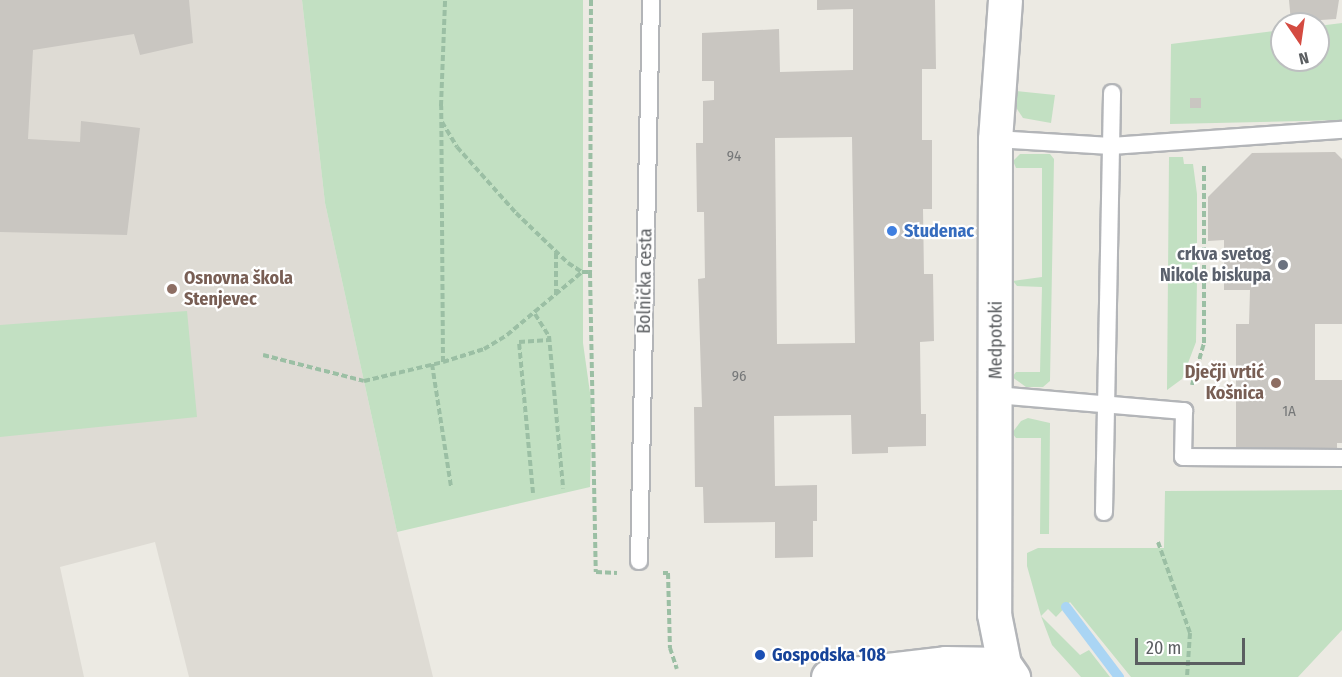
<!DOCTYPE html>
<html>
<head>
<meta charset="utf-8">
<style>
	body { margin:0 }
	#map { position:relative; width:1342px; height:677px; overflow:hidden; background:#eceae3; font-family:"Fira Sans Condensed",sans-serif }
	div>[style] { position:absolute }
	.education>* { inset:0; background:#dedbd4 }
	.green>* { inset:0; background:#c2e0c2 }
	.stream>* { height:10px; margin:-5px; padding:0 5px; transform-origin:5px; border-radius:5px; background:#aad5f4 }
	.building>* { inset:0; background:#c9c6c1 }
	.path>* { height:4px; margin-top:-2px; transform-origin:0; background:repeating-linear-gradient(90deg,#9bbfa4 0 6px,transparent 0 9px) }
	.roads { filter:drop-shadow(2px 0 #b3b5b8) drop-shadow(-2px 0 #b3b5b8) drop-shadow(0 2px #b3b5b8) drop-shadow(0 -2px #b3b5b8) }
	.service>* { height:16px; margin:-8px; padding:0 8px; transform-origin:8px; border-radius:8px; background:#fff }
	.tertiary>* { height:33px; margin:-16.5px; padding:0 16.5px; transform-origin:16.5px; border-radius:16.5px; background:#fff }
	.dots>* { width:16px; height:16px; translate:-50% -50%; box-sizing:border-box; border:3px solid #fff; border-radius:50% }
	span { translate:-50% -50%; white-space:nowrap; text-align:center; line-height:1.15; -webkit-text-stroke:4.5px #fff; paint-order:stroke }
	.number-label { font-size:15px; color:#767879 }
	.number-label span { -webkit-text-stroke-width:0 }
	.shop-label { font-size:18px; color:#366cbe; font-weight:700 }
	.left { translate:0 -50%; text-align:left }
	.worship-label { font-size:18px; color:#5b616d; font-weight:700 }
	.right { translate:-100% -50%; text-align:right }
	.education-label { font-size:18px; color:#785e54; font-weight:700 }
	.street-label { font-size:18px; color:#5b5e61 }
	.transit-label { font-size:18px; color:#164399; font-weight:700 }
	.north { position:absolute; left:1270px; top:12px; width:60px; height:60px; box-sizing:border-box; background:#fff; border:2px solid #bdbfc0; border-radius:50%; rotate:167deg; font-size:16px; font-weight:700; line-height:24px; text-align:center; color:#5b5e61 }
	.north::after { content:''; display:block; margin:auto; width:21px; height:27px; background:#d44b41; clip-path:polygon(50% 0,100% 100%,50% 72%,0 100%) }
	.scale { position:absolute; left:1135px; top:638px; width:110px; height:27px; box-sizing:border-box; border:3px solid #5b5e61; border-top:0; padding-left:8px; font-size:18px; line-height:21px; white-space:nowrap; color:#5b5e61; -webkit-text-stroke:4px #fff; paint-order:stroke }
</style>
</head>
<body>
<div id="map">
	<div class="education">
		<i style="clip-path:polygon(0 0,302px 0,325px 203px,397px 532px,433px 677px,189px 677px,155px 542px,60px 567px,84px 677px,0 677px)"></i>
	</div>
	<div class="green">
		<i style="clip-path:polygon(302px 0,583px 0,583px 343px,592px 407px,590px 487px,397px 532px,325px 203px)"></i>
		<i style="clip-path:polygon(1342px 23px,1342px 120px,1170px 124px,1171px 44px,1282px 30px,1282px 60px,1318px 60px,1318px 26px)"></i>
		<i style="clip-path:polygon(1015px 91px,1055px 95px,1051px 123px,1023px 118px,1017px 109px)"></i>
		<i style="clip-path:polygon(1020px 154px,1050px 154px,1054px 159px,1050px 381px,1043px 387px,1026px 387px,1012px 377px,1016px 372px,1040px 372px,1042px 287px,1017px 286px,1013px 281px,1042px 277px,1042px 168px,1016px 168px,1013px 161px)"></i>
		<i style="clip-path:polygon(1169px 157px,1183px 157px,1184px 164px,1193px 164px,1197px 194px,1197px 280px,1196px 342px,1182px 379px,1167px 390px)"></i>
		<i style="clip-path:polygon(187px 311px,197px 417px,0 437px,0 325px)"></i>
		<i style="clip-path:polygon(1028px 418px,1050px 423px,1049px 534px,1040px 534px,1041px 438px,1016px 438px,1012px 433px,1021px 421px)"></i>
		<i style="clip-path:polygon(1342px 490px,1342px 630px,1298px 677px,1131px 677px,1070px 602px,1056px 617px,1048px 609px,1041px 616px,1080px 655px,1089px 650px,1110px 677px,1081px 677px,1052px 645px,1041px 616px,1027px 566px,1027px 553px,1038px 548px,1164px 548px,1165px 491px)"></i>
	</div>
	<div class="stream">
		<i style="left:1066px;top:607px;width:88px;rotate:52.9deg"></i>
	</div>
	<div class="building">
		<i style="clip-path:polygon(0 0,189px 0,193px 43px,140px 55px,134px 34px,33px 50px,28px 139px,80px 142px,81px 121px,140px 128px,127px 235px,0 232px)"></i>
		<i style="clip-path:polygon(evenodd,817px 0,935px 0,936px 69px,922px 69px,922px 140px,932px 140px,932px 209px,923px 209px,924px 274px,933px 274px,934px 341px,920px 342px,921px 414px,926px 414px,926px 446px,888px 447px,888px 453px,852px 454px,851px 415px,774px 416px,775px 486px,817px 485px,817px 521px,813px 521px,813px 557px,775px 558px,775px 522px,704px 523px,703px 487px,695px 487px,694px 407px,702px 407px,698px 279px,705px 278px,704px 212px,697px 212px,696px 143px,703px 143px,703px 101px,714px 100px,714px 81px,702px 81px,702px 33px,779px 29px,780px 72px,853px 70px,853px 9px,817px 10px,817px 0,852px 137px,855px 343px,777px 344px,775px 138px,852px 137px)"></i>
		<i style="clip-path:polygon(1289px 0,1339px 0,1336px 19px,1291px 22px)"></i>
		<i style="clip-path:polygon(1190px 98px,1201px 98px,1201px 108px,1190px 108px)"></i>
		<i style="clip-path:polygon(1335px 152px,1342px 159px,1342px 324px,1315px 324px,1315px 380px,1342px 380px,1342px 443px,1337px 443px,1337px 450px,1236px 450px,1236px 324px,1249px 324px,1250px 290px,1224px 290px,1224px 240px,1208px 241px,1208px 197px,1252px 153px)"></i>
	</div>
	<div class="path">
		<i style="left:591px;top:0;width:272px;rotate:90.2deg"></i>
		<i style="left:590px;top:272px;width:300px;rotate:88.9deg"></i>
		<i style="left:596px;top:572px;width:21px;rotate:3deg"></i>
		<i style="left:442px;top:122px;width:29px;rotate:59deg"></i>
		<i style="left:457px;top:147px;width:89px;rotate:48.2deg"></i>
		<i style="left:516px;top:213px;width:72px;rotate:43.9deg"></i>
		<i style="left:568px;top:263px;width:17px;rotate:33deg"></i>
		<i style="left:556px;top:295px;width:43px;rotate:-90deg"></i>
		<i style="left:535px;top:314px;width:26px;rotate:58deg"></i>
		<i style="left:549px;top:336px;width:153px;rotate:84.7deg"></i>
		<i style="left:263px;top:355px;width:104px;rotate:14.4deg"></i>
		<i style="left:364px;top:381px;width:81px;rotate:-13.5deg"></i>
		<i style="left:443px;top:362px;width:256px;rotate:-90.4deg"></i>
		<i style="left:441px;top:106px;width:106px;rotate:-87.8deg"></i>
		<i style="left:443px;top:362px;width:43px;rotate:-17.6deg"></i>
		<i style="left:484px;top:349px;width:27px;rotate:-31deg"></i>
		<i style="left:507px;top:335px;width:98px;rotate:-40deg"></i>
		<i style="left:582px;top:272px;width:8px"></i>
		<i style="left:432px;top:364px;width:124px;rotate:81.2deg"></i>
		<i style="left:1192px;top:385px;width:44px;rotate:-74.1deg"></i>
		<i style="left:1204px;top:343px;width:177px;rotate:-90deg"></i>
		<i style="left:533px;top:493px;width:152px;rotate:-95.3deg"></i>
		<i style="left:519px;top:342px;width:30px;rotate:-4deg"></i>
		<i style="left:1158px;top:542px;width:96px;rotate:70.6deg"></i>
		<i style="left:1190px;top:633px;width:44px;rotate:93.9deg"></i>
		<i style="left:663px;top:573px;width:5px"></i>
		<i style="left:668px;top:573px;width:75px;rotate:88.5deg"></i>
		<i style="left:670px;top:648px;width:22px;rotate:72deg"></i>
	</div>
	<div class="roads">
		<div class="service">
			<i style="left:995px;top:139px;width:116px;rotate:3.5deg"></i>
			<i style="left:1111px;top:146px;width:232px;rotate:-4deg"></i>
			<i style="left:996px;top:395px;width:189px;rotate:4.9deg"></i>
			<i style="left:1184px;top:411px;width:46px;rotate:91.2deg"></i>
			<i style="left:1183px;top:457px;width:159px;rotate:0.4deg"></i>
			<i style="left:1104px;top:512px;width:419px;rotate:-88.9deg"></i>
			<i style="left:639px;top:561px;width:561px;rotate:-88.77deg"></i>
		</div>
		<div class="tertiary">
			<i style="left:1005px;top:0;width:139px;rotate:94.1deg"></i>
			<i style="left:995px;top:139px;width:475px;rotate:90.1deg"></i>
			<i style="left:994px;top:614px;width:51px;rotate:78.7deg"></i>
			<i style="left:1004px;top:664px;width:16px;rotate:55deg"></i>
			<i style="left:828px;top:677px;width:118px;rotate:-6.8deg"></i>
			<i style="left:945px;top:663px;width:59px;rotate:1deg"></i>
		</div>
	</div>
	<div class="dots">
		<i style="left:892px;top:231px;background:#3f7fe0"></i>
		<i style="left:1283px;top:265px;background:#6b7280"></i>
		<i style="left:172px;top:289px;background:#8d6e63"></i>
		<i style="left:1276px;top:383px;background:#8d6e63"></i>
		<i style="left:760px;top:655px;background:#1a4fb4"></i>
	</div>
	<div class="number-label">
		<span style="left:734px;top:157px">94</span>
		<span style="left:739px;top:377px">96</span>
		<span style="left:1289px;top:412px">1A</span>
	</div>
	<div class="shop-label">
		<span class="left" style="left:904px;top:231px">Studenac</span>
	</div>
	<div class="worship-label">
		<span class="right" style="left:1271px;top:265px">crkva svetog<br>Nikole biskupa</span>
	</div>
	<div class="education-label">
		<span class="left" style="left:184px;top:289px">Osnovna škola<br>Stenjevec</span>
		<span class="right" style="left:1264px;top:383px">Dječji vrtić<br>Košnica</span>
	</div>
	<div class="street-label">
		<span style="left:645px;top:281px;rotate:-89deg">Bolnička cesta</span>
		<span style="left:996px;top:340px;rotate:-90deg">Medpotoki</span>
	</div>
	<div class="transit-label">
		<span class="left" style="left:772px;top:655px">Gospodska 108</span>
	</div>
	<div class="north">N</div>
	<div class="scale">20 m</div>
</div>
</body>
</html>
